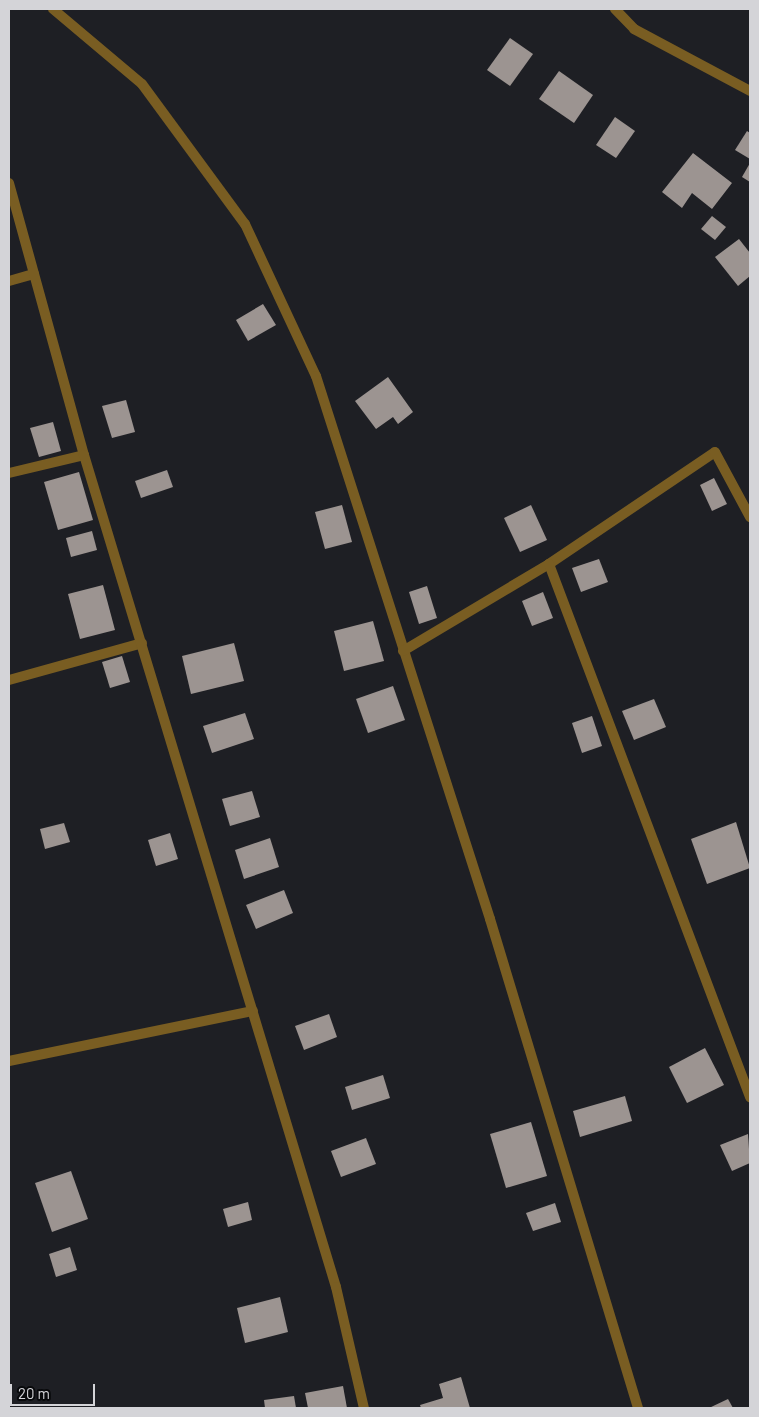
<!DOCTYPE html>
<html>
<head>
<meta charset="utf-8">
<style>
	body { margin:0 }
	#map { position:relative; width:759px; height:1417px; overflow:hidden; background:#1e1f24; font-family:Barlow,sans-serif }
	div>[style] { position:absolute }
	.building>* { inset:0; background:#9c9491 }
	.service>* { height:10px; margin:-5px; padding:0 5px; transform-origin:5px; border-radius:5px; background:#795d22 }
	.minor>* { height:10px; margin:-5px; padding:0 5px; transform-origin:5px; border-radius:5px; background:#795d22 }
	span { translate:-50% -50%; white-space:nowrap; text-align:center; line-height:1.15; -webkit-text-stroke:5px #08090b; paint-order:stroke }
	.frame { position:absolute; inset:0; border:10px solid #d4d4d8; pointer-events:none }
	.scale { position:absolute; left:10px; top:1384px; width:85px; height:22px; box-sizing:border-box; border:2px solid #d4d4d8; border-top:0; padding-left:6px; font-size:15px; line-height:18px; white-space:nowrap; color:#d4d4d8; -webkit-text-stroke:4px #08090b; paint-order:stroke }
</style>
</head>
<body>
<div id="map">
	<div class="building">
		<i style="clip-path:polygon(510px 38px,533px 54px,510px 86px,487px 70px)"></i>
		<i style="clip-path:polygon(559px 71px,593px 95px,574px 123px,539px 99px)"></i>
		<i style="clip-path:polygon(615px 117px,635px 131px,616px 158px,596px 145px)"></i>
		<i style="clip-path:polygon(747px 131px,750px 133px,750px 159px,735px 150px)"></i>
		<i style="clip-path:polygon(693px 153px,732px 183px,712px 209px,692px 193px,682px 208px,662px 192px)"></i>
		<i style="clip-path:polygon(750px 163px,750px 182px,742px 177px)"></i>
		<i style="clip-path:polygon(712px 216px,726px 227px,715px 240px,701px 229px)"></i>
		<i style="clip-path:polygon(739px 239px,750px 253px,750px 276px,738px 286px,715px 257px)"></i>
		<i style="clip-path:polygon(263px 304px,276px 325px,248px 341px,236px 320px)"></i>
		<i style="clip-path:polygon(388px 377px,413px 412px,398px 424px,393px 417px,376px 429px,355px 401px)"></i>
		<i style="clip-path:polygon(126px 400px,135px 432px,112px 438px,102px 406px)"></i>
		<i style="clip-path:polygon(53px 422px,61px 451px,39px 457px,30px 428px)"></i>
		<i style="clip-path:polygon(167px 470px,173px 487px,141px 498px,135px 481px)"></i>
		<i style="clip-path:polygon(79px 472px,93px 520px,58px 530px,44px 482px)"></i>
		<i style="clip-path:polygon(714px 478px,727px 504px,712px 511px,700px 485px)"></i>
		<i style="clip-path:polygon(342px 505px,352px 542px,325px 549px,315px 512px)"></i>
		<i style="clip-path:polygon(531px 505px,547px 540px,520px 552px,504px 518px)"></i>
		<i style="clip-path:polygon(92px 531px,97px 550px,71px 557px,66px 538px)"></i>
		<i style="clip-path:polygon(599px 559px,608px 582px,581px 592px,572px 568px)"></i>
		<i style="clip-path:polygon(103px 585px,115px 630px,80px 639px,68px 594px)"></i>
		<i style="clip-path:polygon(427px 586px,437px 618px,419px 624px,409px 592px)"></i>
		<i style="clip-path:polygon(543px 592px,553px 618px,532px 626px,522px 601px)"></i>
		<i style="clip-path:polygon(373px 621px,384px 661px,344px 671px,334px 631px)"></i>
		<i style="clip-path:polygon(234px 643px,244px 681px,191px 694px,182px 656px)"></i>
		<i style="clip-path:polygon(122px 656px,130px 682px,110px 688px,102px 662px)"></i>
		<i style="clip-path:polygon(393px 686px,405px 720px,368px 733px,356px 699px)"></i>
		<i style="clip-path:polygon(654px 699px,666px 727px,634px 740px,622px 711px)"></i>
		<i style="clip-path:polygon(245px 713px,254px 739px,212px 753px,203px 726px)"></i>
		<i style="clip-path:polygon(592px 716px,602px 746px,582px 753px,572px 723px)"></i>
		<i style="clip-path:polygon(252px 791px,260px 817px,230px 826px,222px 799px)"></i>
		<i style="clip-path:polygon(736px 822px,750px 868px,707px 884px,691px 839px)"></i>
		<i style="clip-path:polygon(64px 823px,70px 842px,45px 849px,40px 829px)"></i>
		<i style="clip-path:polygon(170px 833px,178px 859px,156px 866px,148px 840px)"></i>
		<i style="clip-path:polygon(270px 838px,279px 867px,244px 879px,235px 850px)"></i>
		<i style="clip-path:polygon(284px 890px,293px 913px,256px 929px,246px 905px)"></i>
		<i style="clip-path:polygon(329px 1014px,337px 1037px,304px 1050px,295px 1026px)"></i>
		<i style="clip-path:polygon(705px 1048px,724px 1085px,687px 1103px,669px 1067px)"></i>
		<i style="clip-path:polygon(383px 1075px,390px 1098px,352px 1110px,345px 1087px)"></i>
		<i style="clip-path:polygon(625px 1096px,632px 1121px,580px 1137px,573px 1111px)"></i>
		<i style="clip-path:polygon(531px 1122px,547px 1176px,506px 1188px,490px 1134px)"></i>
		<i style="clip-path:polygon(748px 1134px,750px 1163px,732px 1171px,720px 1145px)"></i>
		<i style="clip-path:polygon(366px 1138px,376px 1164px,341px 1177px,331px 1151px)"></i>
		<i style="clip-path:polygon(71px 1171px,88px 1219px,52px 1232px,35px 1183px)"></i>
		<i style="clip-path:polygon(248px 1202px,252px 1220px,228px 1227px,223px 1209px)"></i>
		<i style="clip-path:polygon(555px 1203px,561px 1222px,533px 1231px,526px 1213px)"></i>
		<i style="clip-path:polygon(70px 1247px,77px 1270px,56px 1277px,49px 1254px)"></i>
		<i style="clip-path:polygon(280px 1297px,288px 1332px,245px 1343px,237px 1308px)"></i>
		<i style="clip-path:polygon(461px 1377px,470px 1408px,421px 1408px,420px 1405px,443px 1398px,439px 1384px)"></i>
		<i style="clip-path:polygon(343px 1386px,347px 1408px,308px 1408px,305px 1393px)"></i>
		<i style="clip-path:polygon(294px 1396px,296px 1408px,265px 1408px,264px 1400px)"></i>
		<i style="clip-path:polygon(728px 1399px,733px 1408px,709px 1408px)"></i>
	</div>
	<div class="service">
		<i style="left:9px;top:281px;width:26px;rotate:-16deg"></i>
		<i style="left:9px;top:473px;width:77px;rotate:-13.5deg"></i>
		<i style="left:9px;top:680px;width:138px;rotate:-15.5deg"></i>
		<i style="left:9px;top:1061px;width:249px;rotate:-11.6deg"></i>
	</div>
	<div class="minor">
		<i style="left:53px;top:9px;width:116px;rotate:40.1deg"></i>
		<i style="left:142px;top:84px;width:174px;rotate:53.7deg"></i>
		<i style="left:245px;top:224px;width:168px;rotate:65deg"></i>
		<i style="left:316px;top:376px;width:570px;rotate:72.23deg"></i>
		<i style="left:490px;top:919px;width:511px;rotate:73.16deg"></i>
		<i style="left:615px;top:9px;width:28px;rotate:46deg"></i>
		<i style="left:634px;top:29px;width:132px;rotate:28.1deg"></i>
		<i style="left:9px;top:183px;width:282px;rotate:74.6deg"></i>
		<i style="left:84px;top:455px;width:869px;rotate:73.15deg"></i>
		<i style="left:336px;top:1287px;width:124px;rotate:77deg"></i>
		<i style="left:549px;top:564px;width:200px;rotate:-34deg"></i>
		<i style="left:715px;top:452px;width:74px;rotate:61.7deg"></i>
		<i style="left:403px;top:651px;width:170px;rotate:-30.8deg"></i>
		<i style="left:549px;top:564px;width:570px;rotate:69.34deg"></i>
	</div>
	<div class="frame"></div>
	<div class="scale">20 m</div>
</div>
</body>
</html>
